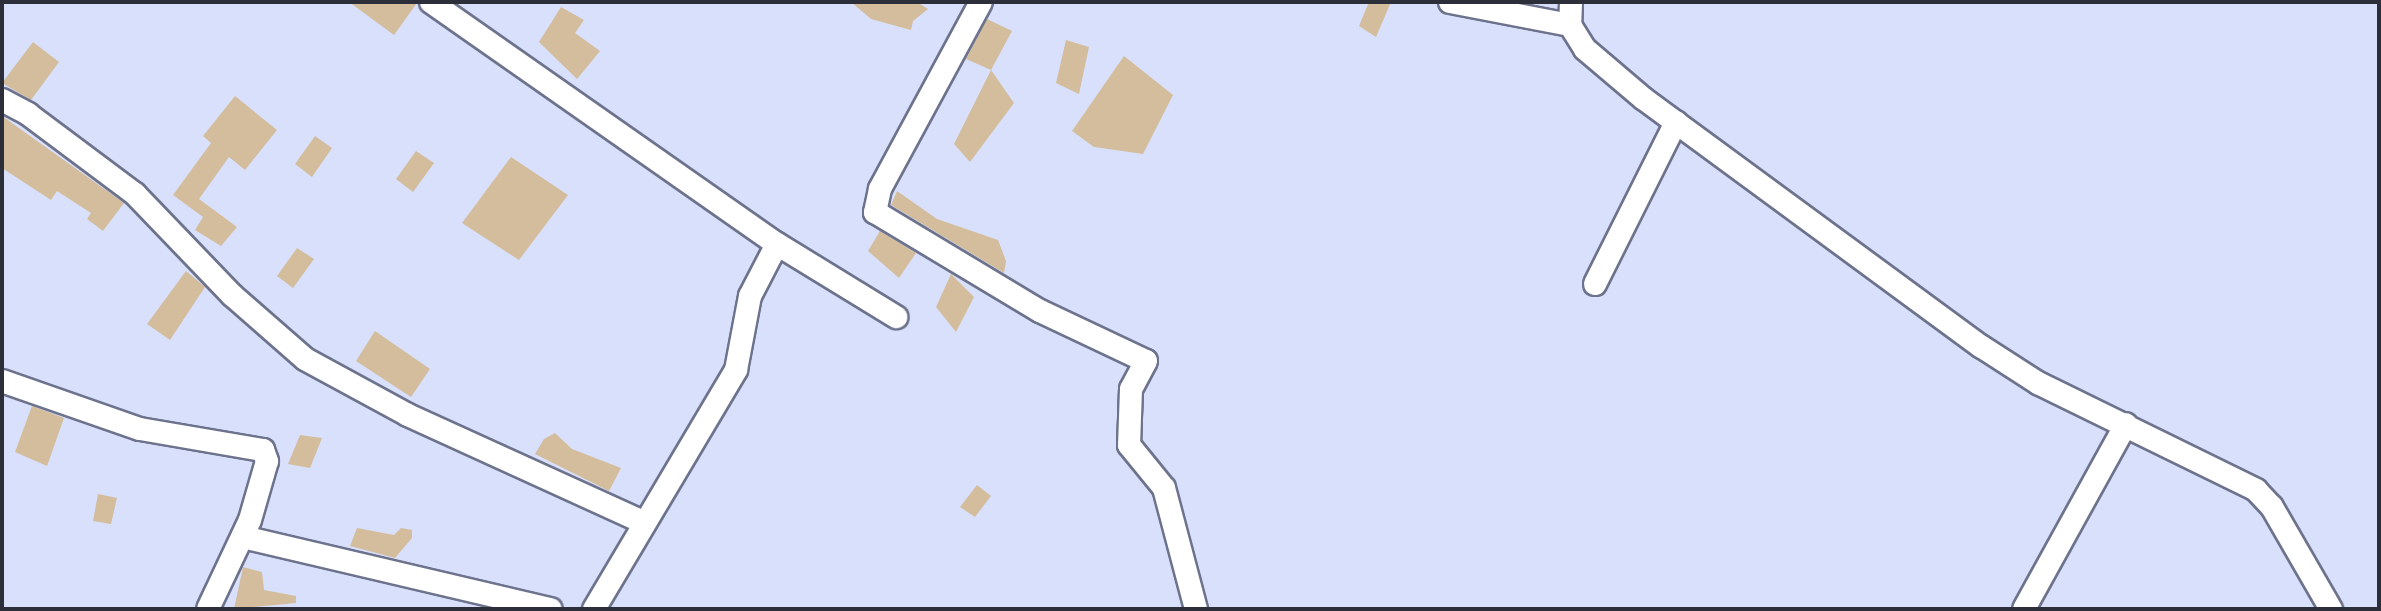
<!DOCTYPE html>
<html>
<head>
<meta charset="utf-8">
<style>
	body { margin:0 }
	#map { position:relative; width:2381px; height:611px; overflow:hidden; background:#d8e0fc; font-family:Poppins,sans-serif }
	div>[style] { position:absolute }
	.building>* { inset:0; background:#d3bd9c }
	.roads { filter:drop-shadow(2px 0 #6d738c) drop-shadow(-2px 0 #6d738c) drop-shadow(0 2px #6d738c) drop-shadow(0 -2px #6d738c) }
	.minor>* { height:22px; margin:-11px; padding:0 11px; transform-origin:11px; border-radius:11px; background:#fff }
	span { translate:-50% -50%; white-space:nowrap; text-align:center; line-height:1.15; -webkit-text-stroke:6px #d8e0fc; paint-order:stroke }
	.frame { position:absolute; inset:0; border:4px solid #2c2f3a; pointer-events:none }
</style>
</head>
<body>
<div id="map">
	<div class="building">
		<i style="clip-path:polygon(349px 2px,417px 2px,417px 3px,394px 35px)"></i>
		<i style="clip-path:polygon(851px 2px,917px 2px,928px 9px,913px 21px,911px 30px,871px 19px)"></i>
		<i style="clip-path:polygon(1369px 2px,1391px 2px,1376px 37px,1359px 26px)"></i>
		<i style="clip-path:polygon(561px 7px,584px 20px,575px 33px,600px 51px,577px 79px,539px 42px)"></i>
		<i style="clip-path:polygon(987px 19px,1012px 31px,991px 70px,966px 59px)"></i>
		<i style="clip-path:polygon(1066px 40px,1089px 47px,1079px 94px,1056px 83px)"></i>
		<i style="clip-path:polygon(33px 42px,59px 62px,31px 100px,2px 83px)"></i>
		<i style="clip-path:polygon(1124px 56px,1173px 95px,1143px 154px,1094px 147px,1072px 131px)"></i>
		<i style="clip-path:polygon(991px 70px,1014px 103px,970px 162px,954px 144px)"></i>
		<i style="clip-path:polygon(235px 96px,277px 130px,245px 170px,229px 157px,199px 199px,237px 227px,221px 246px,195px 230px,203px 217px,173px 195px,211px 143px,203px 136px)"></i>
		<i style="clip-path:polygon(2px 116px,124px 203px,103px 231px,87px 219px,91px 213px,57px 191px,51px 200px,2px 168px)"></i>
		<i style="clip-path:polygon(315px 136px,332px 148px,312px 177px,295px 164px)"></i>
		<i style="clip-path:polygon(416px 151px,434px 163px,413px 192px,396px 179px)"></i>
		<i style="clip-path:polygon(511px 157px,568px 195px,519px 260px,462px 223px)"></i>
		<i style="clip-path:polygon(897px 191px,937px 219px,998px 240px,1006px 261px,1004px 273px,891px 205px)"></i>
		<i style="clip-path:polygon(880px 231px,916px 253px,899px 278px,868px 251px)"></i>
		<i style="clip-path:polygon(297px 248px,314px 259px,293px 288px,277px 276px)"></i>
		<i style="clip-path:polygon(186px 271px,205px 287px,170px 340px,147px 324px)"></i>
		<i style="clip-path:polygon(951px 274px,974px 297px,956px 332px,936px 307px)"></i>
		<i style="clip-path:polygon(375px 331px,430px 369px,411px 397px,356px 361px)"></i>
		<i style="clip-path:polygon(32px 406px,64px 418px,47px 466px,15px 452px)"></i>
		<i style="clip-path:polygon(555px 433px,572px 449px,621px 468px,609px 491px,535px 454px,544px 439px)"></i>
		<i style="clip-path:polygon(300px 435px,322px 438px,310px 468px,288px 464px)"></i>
		<i style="clip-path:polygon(977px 485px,991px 496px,975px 517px,960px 507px)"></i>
		<i style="clip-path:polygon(98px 494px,117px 498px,111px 524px,93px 521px)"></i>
		<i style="clip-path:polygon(357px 528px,394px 535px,401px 528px,412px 530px,412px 538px,395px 558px,350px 546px)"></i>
		<i style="clip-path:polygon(243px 567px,262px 572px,264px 590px,296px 596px,296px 603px,234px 609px)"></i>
	</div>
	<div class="roads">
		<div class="minor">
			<i style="left:431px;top:2px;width:422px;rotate:35deg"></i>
			<i style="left:777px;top:244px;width:59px;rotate:117.4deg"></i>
			<i style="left:750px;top:296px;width:75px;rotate:100.7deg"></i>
			<i style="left:736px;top:370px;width:278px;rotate:120.7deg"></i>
			<i style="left:981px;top:2px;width:213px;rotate:118.4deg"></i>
			<i style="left:880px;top:189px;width:24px;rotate:102deg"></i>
			<i style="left:875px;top:212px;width:192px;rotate:31deg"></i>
			<i style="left:1040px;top:311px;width:117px;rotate:25.3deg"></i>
			<i style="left:1146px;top:361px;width:32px;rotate:118deg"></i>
			<i style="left:1131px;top:389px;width:56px;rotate:92deg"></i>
			<i style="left:1129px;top:445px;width:55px;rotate:50.9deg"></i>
			<i style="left:1164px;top:488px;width:125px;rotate:75.2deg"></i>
			<i style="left:1450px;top:2px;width:122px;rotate:10.9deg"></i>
			<i style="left:1571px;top:2px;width:23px;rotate:92deg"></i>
			<i style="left:1570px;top:25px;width:28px;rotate:58deg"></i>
			<i style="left:1585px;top:49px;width:77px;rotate:40.3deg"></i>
			<i style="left:1644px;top:99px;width:419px;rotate:36.3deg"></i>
			<i style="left:1982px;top:347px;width:67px;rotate:32.7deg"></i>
			<i style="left:2038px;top:383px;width:243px;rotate:26.1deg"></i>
			<i style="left:2256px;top:490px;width:23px;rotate:47deg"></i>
			<i style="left:2272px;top:507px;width:118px;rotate:60deg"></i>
			<i style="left:2px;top:100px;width:30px;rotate:28deg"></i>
			<i style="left:28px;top:114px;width:134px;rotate:36.8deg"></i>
			<i style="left:135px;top:194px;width:140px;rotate:46.2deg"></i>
			<i style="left:232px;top:295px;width:97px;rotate:41.2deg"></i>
			<i style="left:305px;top:359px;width:117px;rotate:28.5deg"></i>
			<i style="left:408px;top:415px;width:260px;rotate:24.5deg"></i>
			<i style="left:777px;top:244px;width:140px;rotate:31.5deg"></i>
			<i style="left:1595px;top:284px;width:181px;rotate:-63.4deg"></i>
			<i style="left:2px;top:381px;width:146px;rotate:19.2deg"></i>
			<i style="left:140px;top:429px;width:125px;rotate:9.7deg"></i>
			<i style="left:263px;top:450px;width:12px;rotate:70deg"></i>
			<i style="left:267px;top:461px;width:61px;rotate:106.1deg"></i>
			<i style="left:250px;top:520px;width:98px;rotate:115.3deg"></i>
			<i style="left:243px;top:537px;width:316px;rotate:13.2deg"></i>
			<i style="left:2024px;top:609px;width:211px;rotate:-61.1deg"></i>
		</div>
	</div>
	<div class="frame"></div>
</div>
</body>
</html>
